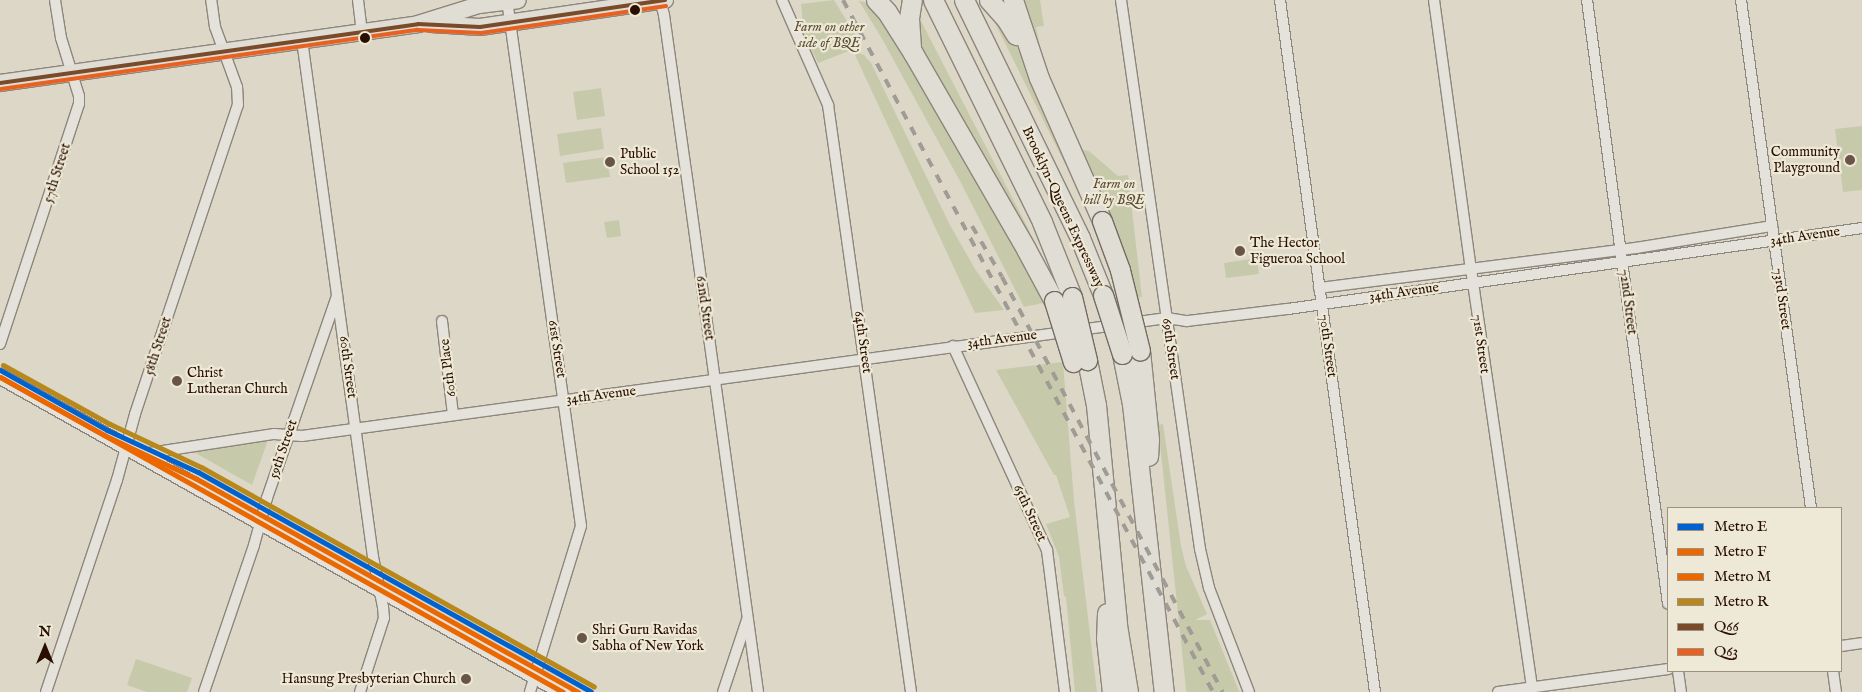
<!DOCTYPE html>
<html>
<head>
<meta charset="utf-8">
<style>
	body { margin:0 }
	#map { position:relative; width:1862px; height:692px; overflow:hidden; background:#ddd7c8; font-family:"IM FELL English",serif }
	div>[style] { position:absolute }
	.green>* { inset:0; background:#c7caaa }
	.roads { filter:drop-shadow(1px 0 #8d867c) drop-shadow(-1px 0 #8d867c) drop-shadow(0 1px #8d867c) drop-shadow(0 -1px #8d867c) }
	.minor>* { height:10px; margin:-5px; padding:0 5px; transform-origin:5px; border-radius:5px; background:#e5e2db }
	.secondary>* { height:15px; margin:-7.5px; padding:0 7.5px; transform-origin:7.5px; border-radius:7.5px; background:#e5e2db }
	.primary>* { height:16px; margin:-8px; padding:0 8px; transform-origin:8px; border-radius:8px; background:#e0ddd4 }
	.motorway>* { height:19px; margin:-9.5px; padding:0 9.5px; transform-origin:9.5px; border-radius:9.5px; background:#e0ddd4 }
	.rail>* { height:4px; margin-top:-2px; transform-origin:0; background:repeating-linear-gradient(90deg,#a09b94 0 9px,transparent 0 18px) }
	.bridges { filter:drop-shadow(1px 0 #736b62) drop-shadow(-1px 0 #736b62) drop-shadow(0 1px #736b62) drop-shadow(0 -1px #736b62) }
	.motorway-bridge>* { height:19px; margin:-9.5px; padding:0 9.5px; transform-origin:9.5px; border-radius:9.5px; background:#e0ddd4 }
	.bus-1>* { height:4px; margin:-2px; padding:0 2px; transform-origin:2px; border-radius:2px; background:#7a4b2a }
	.bus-2>* { height:4px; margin:-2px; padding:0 2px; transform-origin:2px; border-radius:2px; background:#e86120 }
	.metro-1>* { height:5px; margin:-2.5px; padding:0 2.5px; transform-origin:2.5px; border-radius:2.5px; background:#0062cf }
	.metro-2>* { height:5px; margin:-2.5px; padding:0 2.5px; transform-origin:2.5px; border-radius:2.5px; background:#eb6800 }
	.metro-3>* { height:5px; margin:-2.5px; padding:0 2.5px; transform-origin:2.5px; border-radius:2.5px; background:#eb6800 }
	.metro-4>* { height:5px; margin:-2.5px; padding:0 2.5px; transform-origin:2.5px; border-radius:2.5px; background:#b8881b }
	.dots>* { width:14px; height:14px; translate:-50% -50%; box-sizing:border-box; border:2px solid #eee8d6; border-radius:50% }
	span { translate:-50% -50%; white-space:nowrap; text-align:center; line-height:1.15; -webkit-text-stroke:4.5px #eee8d6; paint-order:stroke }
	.park-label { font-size:14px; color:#5a4d34; font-style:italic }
	.poi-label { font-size:14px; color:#290f01 }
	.right { translate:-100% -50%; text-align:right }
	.left { translate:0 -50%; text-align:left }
	.street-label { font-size:14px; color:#290f01 }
	.legend { position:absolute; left:1667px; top:507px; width:175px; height:165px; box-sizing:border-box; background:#eee8d6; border:1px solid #9f9181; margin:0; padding:6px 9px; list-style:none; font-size:15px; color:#290f01 }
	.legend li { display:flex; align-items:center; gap:10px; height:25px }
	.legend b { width:25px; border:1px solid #9f9181 }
	.north { position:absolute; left:20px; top:622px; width:50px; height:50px; -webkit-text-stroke:4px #eee8d6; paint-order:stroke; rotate:0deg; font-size:14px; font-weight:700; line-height:20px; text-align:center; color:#290f01 }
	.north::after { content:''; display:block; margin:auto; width:18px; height:22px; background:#290f01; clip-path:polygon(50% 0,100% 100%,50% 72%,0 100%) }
</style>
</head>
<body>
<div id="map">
	<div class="green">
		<i style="clip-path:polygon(834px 0,862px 46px,818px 63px,804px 34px,801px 4px)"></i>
		<i style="clip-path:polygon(978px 0,995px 12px,1014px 39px,1068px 163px,1065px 164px,990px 13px)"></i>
		<i style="clip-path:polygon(1022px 0,1040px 0,1044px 26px,1036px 27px,1045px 71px)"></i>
		<i style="clip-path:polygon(859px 1px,872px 3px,881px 15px,914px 73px,966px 159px,1016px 249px,1043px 303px,1024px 307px,961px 183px,881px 37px)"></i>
		<i style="clip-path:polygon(921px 21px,1028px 228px,1034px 243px,1032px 243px,927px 61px,918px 41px)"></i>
		<i style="clip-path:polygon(859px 53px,864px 55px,871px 63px,950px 225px,975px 269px,1004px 310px,975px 313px,855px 55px)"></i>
		<i style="clip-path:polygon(601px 88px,605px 116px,577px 120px,573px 92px)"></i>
		<i style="clip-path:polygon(1862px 126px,1862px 190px,1843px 192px,1835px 129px)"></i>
		<i style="clip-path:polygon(601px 128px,604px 149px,560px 156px,557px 134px)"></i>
		<i style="clip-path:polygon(1080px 150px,1089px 151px,1118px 176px,1128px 175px,1142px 297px,1137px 298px,1113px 231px)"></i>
		<i style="clip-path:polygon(607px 157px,610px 177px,566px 183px,563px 163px)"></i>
		<i style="clip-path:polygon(619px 220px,621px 236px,607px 238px,604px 222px)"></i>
		<i style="clip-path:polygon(1257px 258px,1259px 274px,1226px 278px,1224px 263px)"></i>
		<i style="clip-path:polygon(1063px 362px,1074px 501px,1097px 692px,1075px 692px,1066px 597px,1064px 596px,1059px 557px,1046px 524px,1070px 517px,1056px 475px,1054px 475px,996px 370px)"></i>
		<i style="clip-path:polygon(1163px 424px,1181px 546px,1186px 566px,1207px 614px,1195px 620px,1210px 620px,1239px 691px,1241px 692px,1187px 692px,1186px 689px,1158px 425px)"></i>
		<i style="clip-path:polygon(268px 440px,252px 485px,192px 451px)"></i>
		<i style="clip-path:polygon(136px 659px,192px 678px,187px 692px,147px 692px,127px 685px)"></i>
	</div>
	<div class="roads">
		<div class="minor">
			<i style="left:358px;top:0;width:31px;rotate:83deg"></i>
			<i style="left:507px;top:0;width:531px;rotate:81.99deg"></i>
			<i style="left:581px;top:526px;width:174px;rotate:107.1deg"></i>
			<i style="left:660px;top:0;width:16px;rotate:75deg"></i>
			<i style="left:664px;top:15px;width:158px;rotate:82deg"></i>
			<i style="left:686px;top:171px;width:526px;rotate:82.13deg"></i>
			<i style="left:782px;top:0;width:115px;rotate:66.3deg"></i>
			<i style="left:828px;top:105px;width:593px;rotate:81.95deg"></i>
			<i style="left:1121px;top:0;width:555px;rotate:81.81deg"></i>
			<i style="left:1200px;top:549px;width:40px;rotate:77deg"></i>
			<i style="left:1209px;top:588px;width:111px;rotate:69deg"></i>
			<i style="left:1280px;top:0;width:698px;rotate:82.18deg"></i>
			<i style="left:1434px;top:0;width:272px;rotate:82.2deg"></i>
			<i style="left:1471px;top:269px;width:423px;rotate:81.7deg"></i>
			<i style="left:1587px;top:0;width:609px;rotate:82.36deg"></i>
			<i style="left:1741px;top:0;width:513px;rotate:82.15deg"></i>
			<i style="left:302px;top:40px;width:522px;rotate:82.18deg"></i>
			<i style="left:373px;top:557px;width:51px;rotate:78.7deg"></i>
			<i style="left:383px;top:607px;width:11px;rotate:85deg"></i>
			<i style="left:384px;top:618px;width:78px;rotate:108deg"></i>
			<i style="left:1319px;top:288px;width:320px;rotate:-7.2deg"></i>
			<i style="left:1636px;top:248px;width:138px;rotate:-9.2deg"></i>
			<i style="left:442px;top:321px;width:94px;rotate:83.3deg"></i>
			<i style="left:0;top:344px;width:253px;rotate:-71.8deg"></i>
			<i style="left:79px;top:104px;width:8px;rotate:-90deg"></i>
			<i style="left:79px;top:96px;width:61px;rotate:-107.2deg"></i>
			<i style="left:61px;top:38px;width:38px;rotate:-99deg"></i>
			<i style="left:953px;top:346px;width:225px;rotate:65.3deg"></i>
			<i style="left:1047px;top:550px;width:143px;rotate:82.8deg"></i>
			<i style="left:143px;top:454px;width:133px;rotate:-8.7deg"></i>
			<i style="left:274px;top:434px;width:28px;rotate:4deg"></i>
			<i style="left:302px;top:436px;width:873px;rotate:-7.77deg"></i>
			<i style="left:1167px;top:318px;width:20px;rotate:9deg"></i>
			<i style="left:1187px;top:321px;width:102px;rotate:-6.8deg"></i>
			<i style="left:1288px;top:309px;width:580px;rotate:-8.03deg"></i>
			<i style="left:1841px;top:646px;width:21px;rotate:-8deg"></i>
			<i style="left:1678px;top:671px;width:21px;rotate:82deg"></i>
			<i style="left:1833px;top:671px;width:21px;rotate:82deg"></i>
			<i style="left:46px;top:692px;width:224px;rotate:-71.5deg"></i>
			<i style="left:117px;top:480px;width:68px;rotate:-74.7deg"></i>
			<i style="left:135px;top:414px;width:326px;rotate:-71.6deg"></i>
			<i style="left:238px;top:105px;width:18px;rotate:-93deg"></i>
			<i style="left:237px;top:87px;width:64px;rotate:-110.1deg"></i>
			<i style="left:215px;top:27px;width:27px;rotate:-98deg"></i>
			<i style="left:204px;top:692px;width:155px;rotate:-71.2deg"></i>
			<i style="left:254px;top:545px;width:49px;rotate:-74.5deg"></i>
			<i style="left:267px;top:498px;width:214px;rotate:-70.9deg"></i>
			<i style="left:723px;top:692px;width:76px;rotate:-71.6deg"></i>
			<i style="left:1498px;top:692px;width:172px;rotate:-7.7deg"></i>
		</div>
		<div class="secondary">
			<i style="left:0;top:376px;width:646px;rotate:29.3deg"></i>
		</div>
		<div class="primary">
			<i style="left:431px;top:24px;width:49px;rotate:3.5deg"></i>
			<i style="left:480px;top:27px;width:187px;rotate:-8.3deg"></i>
			<i style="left:0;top:83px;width:422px;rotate:-8deg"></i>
			<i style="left:418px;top:24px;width:64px;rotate:-17.3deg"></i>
			<i style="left:479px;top:5px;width:39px;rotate:-7deg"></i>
		</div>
		<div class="motorway">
			<i style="left:876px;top:0;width:16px;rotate:47deg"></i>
			<i style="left:887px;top:12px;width:49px;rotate:57.6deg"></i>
			<i style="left:913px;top:53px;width:226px;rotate:60deg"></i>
			<i style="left:1026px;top:249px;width:59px;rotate:61.7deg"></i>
			<i style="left:933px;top:0;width:247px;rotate:63.8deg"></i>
			<i style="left:1042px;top:222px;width:81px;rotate:68.2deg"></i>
			<i style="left:964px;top:0;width:265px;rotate:64deg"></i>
			<i style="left:1080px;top:238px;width:61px;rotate:68deg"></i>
			<i style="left:989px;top:0;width:25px;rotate:48deg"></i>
			<i style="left:1006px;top:19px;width:19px;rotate:58deg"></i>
			<i style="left:1013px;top:0;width:82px;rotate:71.6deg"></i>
			<i style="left:1039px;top:78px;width:156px;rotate:66.2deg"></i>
			<i style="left:911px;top:47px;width:29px;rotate:-94deg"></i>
			<i style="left:909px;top:18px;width:18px;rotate:-81deg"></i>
			<i style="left:1140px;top:351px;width:88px;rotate:84.2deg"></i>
			<i style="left:1149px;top:439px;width:17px;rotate:93deg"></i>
			<i style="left:1122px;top:354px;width:51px;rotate:78.7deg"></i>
			<i style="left:1132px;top:404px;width:290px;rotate:83.7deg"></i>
			<i style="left:1087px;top:360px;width:46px;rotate:78.7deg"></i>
			<i style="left:1096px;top:405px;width:221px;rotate:84.5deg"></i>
			<i style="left:1117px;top:625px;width:68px;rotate:80.7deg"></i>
			<i style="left:1107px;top:613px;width:25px;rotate:92deg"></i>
			<i style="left:1106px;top:638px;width:54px;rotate:83.7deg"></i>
		</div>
	</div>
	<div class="rail">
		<i style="left:843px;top:0;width:785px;rotate:61.87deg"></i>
		<i style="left:972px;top:226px;width:59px;rotate:59.5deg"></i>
		<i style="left:1002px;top:277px;width:470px;rotate:62deg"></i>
	</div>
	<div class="bridges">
		<div class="motorway-bridge">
			<i style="left:1102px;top:221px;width:52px;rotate:69.8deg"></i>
			<i style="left:1120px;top:270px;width:83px;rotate:76.1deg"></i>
			<i style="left:1103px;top:295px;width:62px;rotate:72.1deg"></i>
			<i style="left:1072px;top:297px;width:65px;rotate:76.6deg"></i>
			<i style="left:1054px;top:301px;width:64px;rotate:72.7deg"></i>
		</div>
	</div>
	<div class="bus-1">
		<i style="left:0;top:83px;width:422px;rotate:-8deg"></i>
		<i style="left:418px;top:24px;width:62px;rotate:2.8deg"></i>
		<i style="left:480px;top:27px;width:187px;rotate:-8.3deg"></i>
	</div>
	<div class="bus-2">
		<i style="left:1px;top:89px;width:421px;rotate:-8.1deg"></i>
		<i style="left:418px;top:30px;width:63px;rotate:2.7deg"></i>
		<i style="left:481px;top:33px;width:187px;rotate:-8.3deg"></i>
	</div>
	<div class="metro-1">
		<i style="left:0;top:370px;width:123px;rotate:29.3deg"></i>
		<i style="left:107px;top:430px;width:100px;rotate:24.8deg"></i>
		<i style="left:198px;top:472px;width:450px;rotate:29.2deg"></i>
	</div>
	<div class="metro-2">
		<i style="left:0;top:377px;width:645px;rotate:29.23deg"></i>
	</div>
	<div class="metro-3">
		<i style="left:0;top:377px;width:119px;rotate:29.1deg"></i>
		<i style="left:104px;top:435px;width:101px;rotate:25.3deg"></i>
		<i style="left:195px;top:478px;width:439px;rotate:29.2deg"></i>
	</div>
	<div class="metro-4">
		<i style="left:3px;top:365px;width:122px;rotate:28.9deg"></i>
		<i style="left:110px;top:424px;width:101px;rotate:25.3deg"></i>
		<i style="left:201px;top:467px;width:450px;rotate:29.2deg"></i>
	</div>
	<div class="dots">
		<i style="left:635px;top:10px;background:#290f01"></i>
		<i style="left:365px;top:38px;background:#290f01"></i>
		<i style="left:1850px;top:160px;background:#685547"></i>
		<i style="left:610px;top:162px;background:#685547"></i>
		<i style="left:1240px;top:251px;background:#685547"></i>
		<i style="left:177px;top:381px;background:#685547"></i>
		<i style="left:582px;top:638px;background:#685547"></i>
		<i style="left:466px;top:679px;background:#685547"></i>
	</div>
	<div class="park-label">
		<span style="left:829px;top:35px">Farm on other<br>side of BQE</span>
		<span style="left:1114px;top:192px">Farm on<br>hill by BQE</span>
	</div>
	<div class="poi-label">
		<span class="right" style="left:1840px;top:160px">Community<br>Playground</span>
		<span class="left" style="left:620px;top:162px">Public<br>School 152</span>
		<span class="left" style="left:1250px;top:251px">The Hector<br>Figueroa School</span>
		<span class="left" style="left:187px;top:381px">Christ<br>Lutheran Church</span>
		<span class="left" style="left:592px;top:638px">Shri Guru Ravidas<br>Sabha of New York</span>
		<span class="right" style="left:456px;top:679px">Hansung Presbyterian Church</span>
	</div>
	<div class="street-label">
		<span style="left:57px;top:173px;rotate:-72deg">57th Street</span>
		<span style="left:1063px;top:207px;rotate:65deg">Brooklyn-Queens Expressway</span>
		<span style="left:1805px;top:236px;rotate:-8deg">34th Avenue</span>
		<span style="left:1404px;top:292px;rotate:-8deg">34th Avenue</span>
		<span style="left:1782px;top:299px;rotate:82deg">73rd Street</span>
		<span style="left:1628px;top:302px;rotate:83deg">72nd Street</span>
		<span style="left:705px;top:308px;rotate:82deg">62nd Street</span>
		<span style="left:1002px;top:339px;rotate:-7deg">34th Avenue</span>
		<span style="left:863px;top:342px;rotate:82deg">64th Street</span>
		<span style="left:1481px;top:344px;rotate:82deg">71st Street</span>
		<span style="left:158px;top:346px;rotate:-72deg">58th Street</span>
		<span style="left:1328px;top:346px;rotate:82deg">70th Street</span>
		<span style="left:557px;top:349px;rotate:81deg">61st Street</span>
		<span style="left:1171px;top:349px;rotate:82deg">69th Street</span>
		<span style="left:348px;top:367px;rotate:82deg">60th Street</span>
		<span style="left:448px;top:368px;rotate:-97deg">60th Place</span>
		<span style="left:601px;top:395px;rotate:-7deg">34th Avenue</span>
		<span style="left:283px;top:449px;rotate:-71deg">59th Street</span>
		<span style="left:1030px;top:513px;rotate:65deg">65th Street</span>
	</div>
	<ul class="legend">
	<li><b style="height:6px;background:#0062cf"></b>Metro E</li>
	<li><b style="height:6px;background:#eb6800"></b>Metro F</li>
	<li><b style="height:6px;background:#eb6800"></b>Metro M</li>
	<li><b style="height:6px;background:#b8881b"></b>Metro R</li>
	<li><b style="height:6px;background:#7a4b2a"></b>Q66</li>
	<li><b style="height:6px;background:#e86120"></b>Q63</li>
	</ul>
	<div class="north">N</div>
</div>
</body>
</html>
